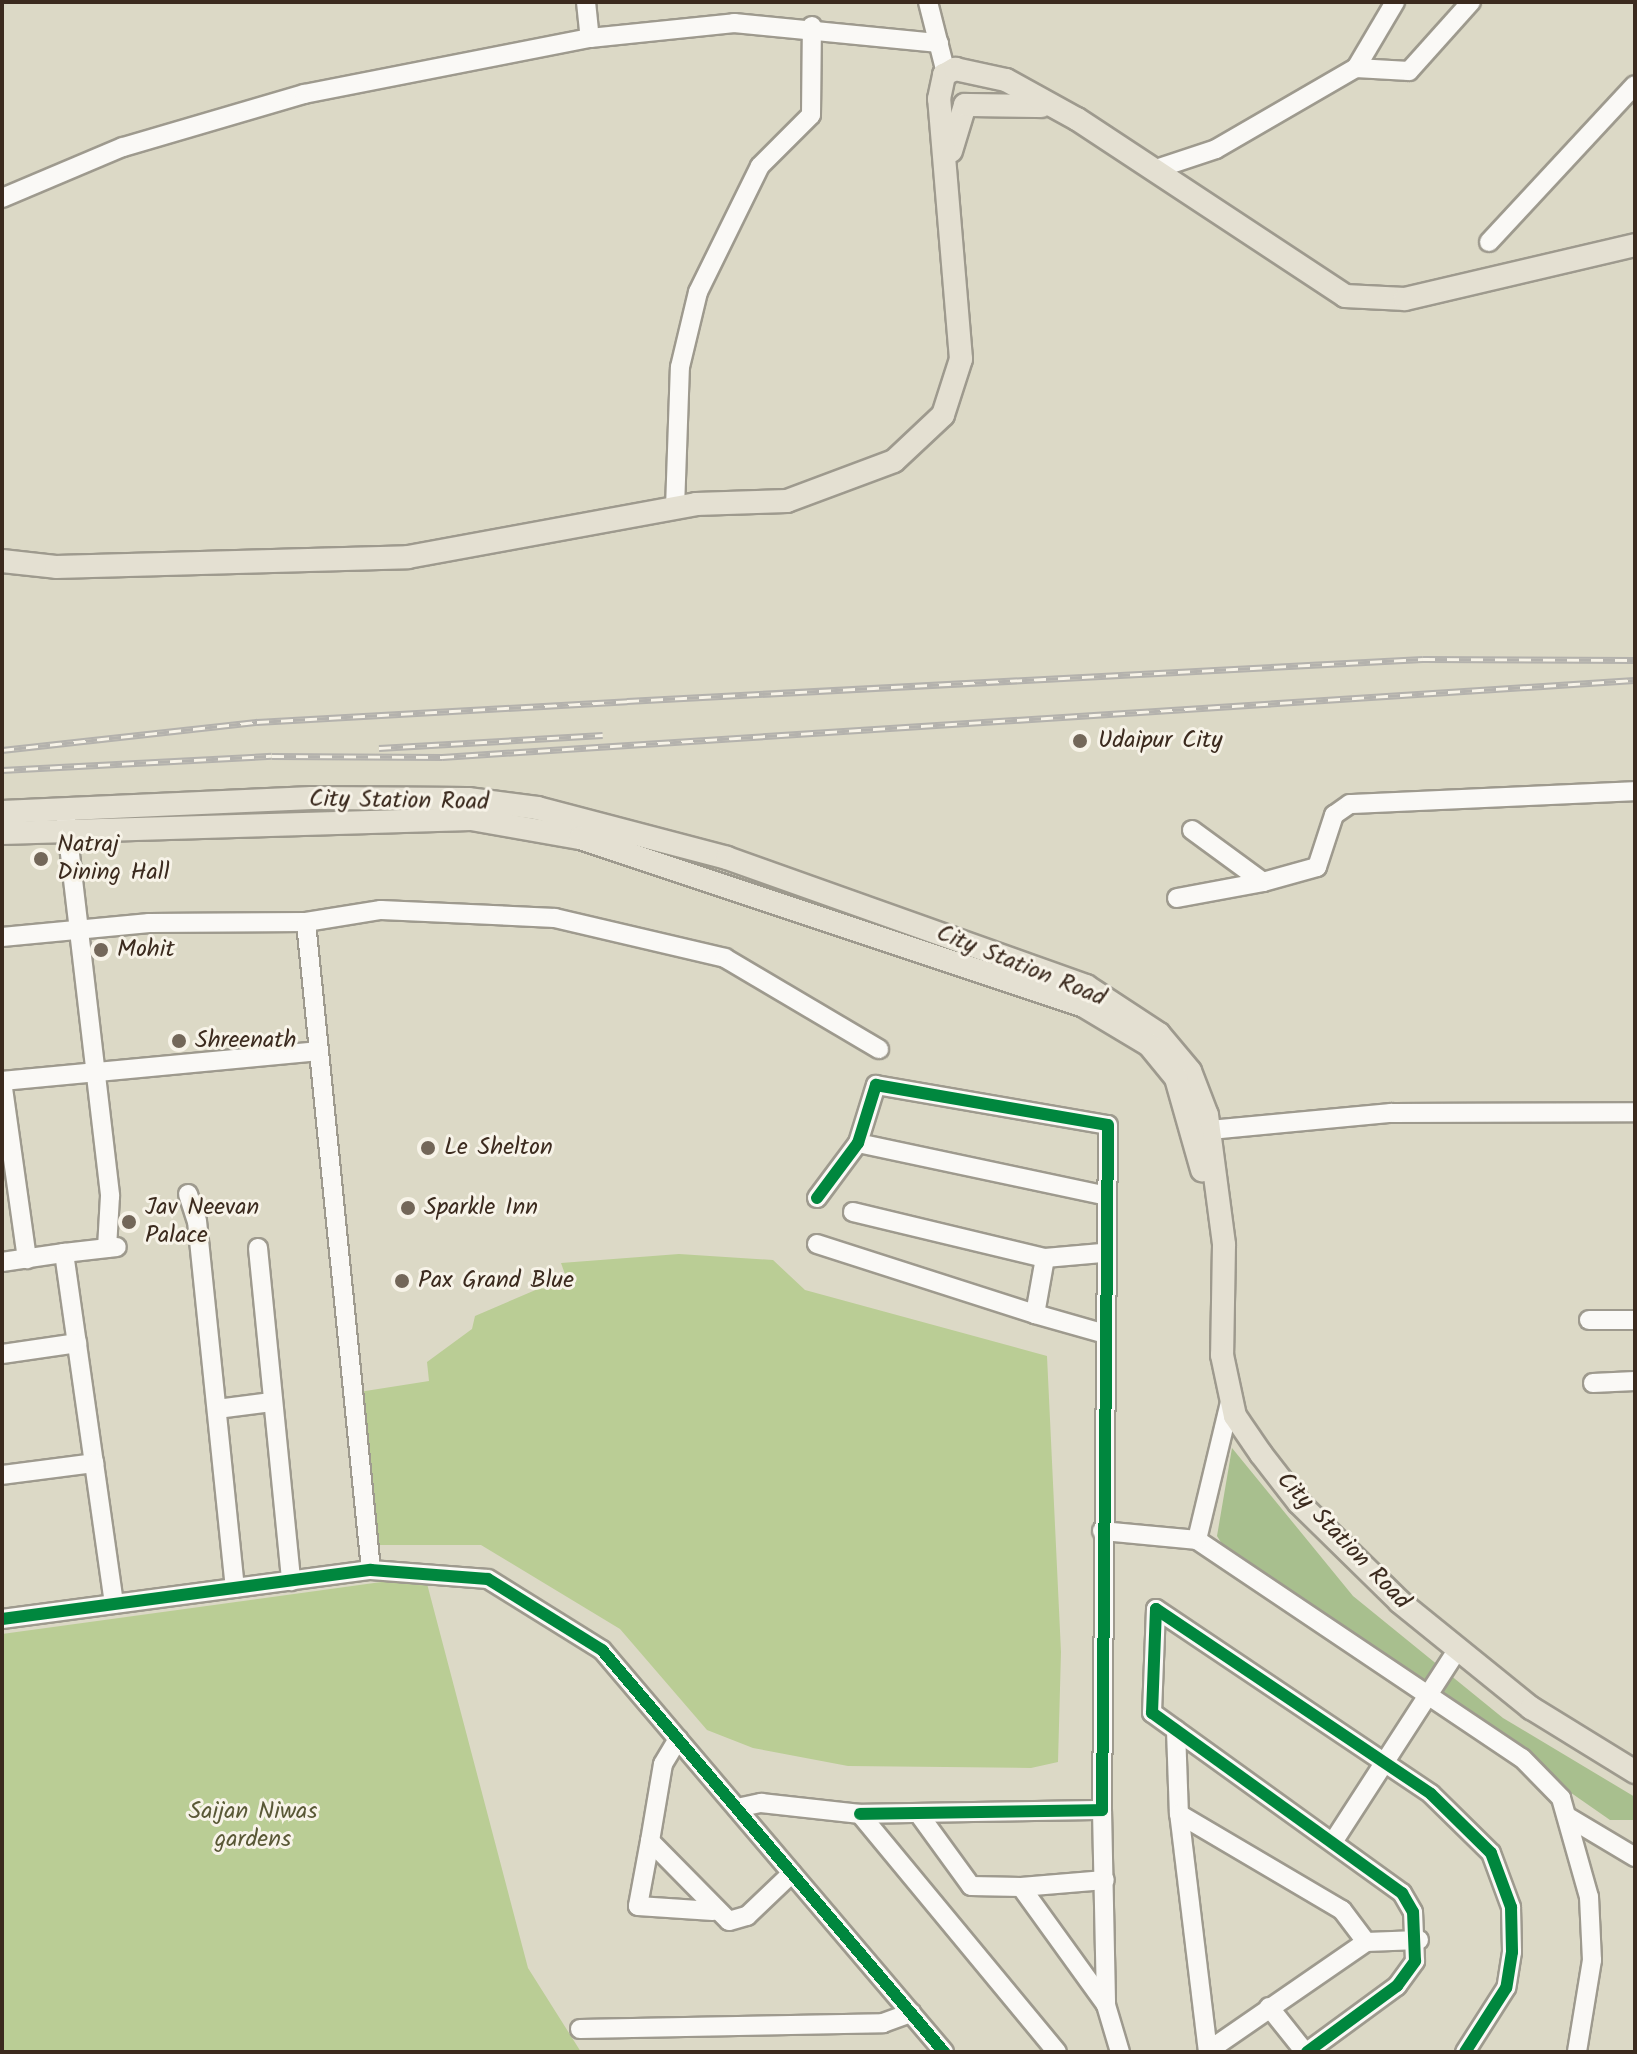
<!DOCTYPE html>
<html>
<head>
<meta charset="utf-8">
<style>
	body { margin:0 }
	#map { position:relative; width:1637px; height:2054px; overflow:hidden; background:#dcd9c6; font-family:Kalam,sans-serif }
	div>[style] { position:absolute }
	.green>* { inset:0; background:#bacd95 }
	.forest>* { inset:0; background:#a8bf8e }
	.roads { filter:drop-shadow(2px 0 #9e9a8e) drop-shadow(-2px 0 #9e9a8e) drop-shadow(0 2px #9e9a8e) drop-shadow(0 -2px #9e9a8e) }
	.minor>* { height:18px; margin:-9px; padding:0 9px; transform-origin:9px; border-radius:9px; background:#faf9f6 }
	.major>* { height:22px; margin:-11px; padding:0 11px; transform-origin:11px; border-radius:11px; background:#e4e0d2 }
	.rail>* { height:7px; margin-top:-3.5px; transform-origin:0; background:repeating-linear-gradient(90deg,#f7f3e8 0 12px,#b4b2ad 0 24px); box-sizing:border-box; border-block:2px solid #b4b2ad }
	.cycleway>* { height:12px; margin:-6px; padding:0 6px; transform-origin:6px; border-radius:6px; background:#00873e }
	.dots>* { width:22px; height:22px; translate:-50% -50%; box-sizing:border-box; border:4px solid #f7f3e8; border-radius:50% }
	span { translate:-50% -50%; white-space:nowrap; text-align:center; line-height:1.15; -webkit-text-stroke:6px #f7f3e8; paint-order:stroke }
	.poi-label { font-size:24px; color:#3b2a1e }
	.left { translate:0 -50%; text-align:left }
	.street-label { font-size:24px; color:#3b2a1e }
	.park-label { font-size:24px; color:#595836 }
	.frame { position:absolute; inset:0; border:4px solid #3b2a1e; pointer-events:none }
</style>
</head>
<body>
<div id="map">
	<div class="green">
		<i style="clip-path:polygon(679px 1254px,773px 1260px,805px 1290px,1047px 1356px,1061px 1652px,1058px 1762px,1031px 1768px,848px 1766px,753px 1748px,707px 1730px,620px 1629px,481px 1545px,379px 1545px,359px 1392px,429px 1381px,427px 1362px,472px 1329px,475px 1316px,566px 1277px,561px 1263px)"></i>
		<i style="clip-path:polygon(425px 1576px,528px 1968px,581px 2052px,2px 2052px,2px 1634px)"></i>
	</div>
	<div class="forest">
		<i style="clip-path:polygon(1232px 1448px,1353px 1596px,1503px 1718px,1635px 1797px,1635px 1820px,1610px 1820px,1228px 1554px,1217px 1536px)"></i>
	</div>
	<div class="roads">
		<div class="minor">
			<i style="left:586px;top:2px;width:36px;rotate:84deg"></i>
			<i style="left:928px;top:2px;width:73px;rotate:75.8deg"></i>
			<i style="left:1356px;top:68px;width:77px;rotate:-59.4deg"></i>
			<i style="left:1153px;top:170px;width:66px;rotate:-18.4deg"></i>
			<i style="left:1216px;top:149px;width:162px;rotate:-30.1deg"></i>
			<i style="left:1356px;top:68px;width:53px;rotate:3.2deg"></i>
			<i style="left:1409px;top:71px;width:93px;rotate:-48.1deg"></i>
			<i style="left:2px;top:198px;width:131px;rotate:-22.9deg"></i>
			<i style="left:123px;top:147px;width:189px;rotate:-16.3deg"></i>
			<i style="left:304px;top:94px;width:291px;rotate:-11.1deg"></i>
			<i style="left:590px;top:38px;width:145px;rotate:-5.9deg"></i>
			<i style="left:734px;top:23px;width:206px;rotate:5.6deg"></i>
			<i style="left:1489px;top:242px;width:214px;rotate:-47.1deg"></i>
			<i style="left:675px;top:508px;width:141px;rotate:-88deg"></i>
			<i style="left:680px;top:367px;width:77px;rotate:-76.5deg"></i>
			<i style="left:698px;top:292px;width:140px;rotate:-63.8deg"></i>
			<i style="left:760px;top:166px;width:72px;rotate:-45deg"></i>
			<i style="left:811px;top:115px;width:89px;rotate:-89.4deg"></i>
			<i style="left:66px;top:820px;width:379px;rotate:83.3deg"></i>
			<i style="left:110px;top:1196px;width:52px;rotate:93.3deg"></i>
			<i style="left:1263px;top:882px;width:56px;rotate:-15.5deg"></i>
			<i style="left:1317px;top:867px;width:55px;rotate:-71.9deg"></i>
			<i style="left:1334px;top:815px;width:19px;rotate:-35deg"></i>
			<i style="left:1350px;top:804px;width:285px;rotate:-2.6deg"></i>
			<i style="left:1177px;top:898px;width:87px;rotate:-10.5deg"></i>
			<i style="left:1263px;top:882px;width:88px;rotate:-143.8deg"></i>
			<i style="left:306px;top:922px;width:651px;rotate:84.27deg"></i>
			<i style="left:2px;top:937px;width:148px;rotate:-5.4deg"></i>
			<i style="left:149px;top:923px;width:157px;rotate:-0.4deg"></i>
			<i style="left:306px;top:922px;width:76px;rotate:-9.1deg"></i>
			<i style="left:381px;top:910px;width:174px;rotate:2.6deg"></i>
			<i style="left:555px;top:918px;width:175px;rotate:13.2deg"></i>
			<i style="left:725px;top:958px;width:179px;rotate:30.6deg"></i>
			<i style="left:2px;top:1081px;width:318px;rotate:-5.4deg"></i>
			<i style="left:2px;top:1081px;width:180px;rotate:82deg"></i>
			<i style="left:1210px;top:1130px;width:182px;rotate:-5.4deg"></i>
			<i style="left:1391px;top:1113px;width:244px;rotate:-0.2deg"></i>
			<i style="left:858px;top:1143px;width:249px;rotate:12deg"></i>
			<i style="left:188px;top:1194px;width:28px;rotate:72deg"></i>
			<i style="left:197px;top:1221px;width:369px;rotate:84.1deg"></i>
			<i style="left:817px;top:1198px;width:69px;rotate:-53.3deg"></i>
			<i style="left:858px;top:1143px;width:61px;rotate:-72.8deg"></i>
			<i style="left:876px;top:1085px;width:235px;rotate:9.8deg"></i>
			<i style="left:1108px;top:1125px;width:685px;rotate:90.5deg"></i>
			<i style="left:1102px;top:1810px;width:242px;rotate:179.1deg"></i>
			<i style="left:853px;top:1212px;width:197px;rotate:13.5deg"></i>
			<i style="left:1045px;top:1258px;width:57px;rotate:100.1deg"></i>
			<i style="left:1035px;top:1314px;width:70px;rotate:15.8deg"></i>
			<i style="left:817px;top:1244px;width:229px;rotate:17.8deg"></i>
			<i style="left:258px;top:1248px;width:335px;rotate:84.3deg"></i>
			<i style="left:64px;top:1253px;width:53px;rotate:-6.5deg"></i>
			<i style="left:1045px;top:1258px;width:57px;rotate:-5deg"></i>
			<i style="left:2px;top:1262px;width:63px;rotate:-8.3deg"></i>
			<i style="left:64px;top:1253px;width:212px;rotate:81.9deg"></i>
			<i style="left:1589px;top:1320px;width:46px"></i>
			<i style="left:2px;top:1354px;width:76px;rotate:-8.3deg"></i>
			<i style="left:1593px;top:1383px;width:42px;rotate:-2.7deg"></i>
			<i style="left:1231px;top:1398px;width:146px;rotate:103.5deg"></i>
			<i style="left:1197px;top:1540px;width:391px;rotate:33.9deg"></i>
			<i style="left:1522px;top:1758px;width:56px;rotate:45.7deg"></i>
			<i style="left:1561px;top:1798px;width:103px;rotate:74.2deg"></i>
			<i style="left:1589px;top:1897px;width:63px;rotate:87.3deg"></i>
			<i style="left:1592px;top:1960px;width:93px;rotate:99.3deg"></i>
			<i style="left:217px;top:1409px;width:55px;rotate:-7.3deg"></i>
			<i style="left:2px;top:1475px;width:93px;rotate:-7.4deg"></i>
			<i style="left:94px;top:1463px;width:142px;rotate:81.9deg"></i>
			<i style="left:1102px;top:1531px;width:95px;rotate:5.4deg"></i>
			<i style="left:2px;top:1619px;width:372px;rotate:-7.6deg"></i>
			<i style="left:371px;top:1570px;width:117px;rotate:4.4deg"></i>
			<i style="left:488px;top:1579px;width:134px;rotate:31.9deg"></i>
			<i style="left:602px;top:1650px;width:528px;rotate:49.61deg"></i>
			<i style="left:1176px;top:1730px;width:84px;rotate:88deg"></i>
			<i style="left:678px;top:1739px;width:29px;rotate:121deg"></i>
			<i style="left:663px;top:1764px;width:78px;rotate:99.6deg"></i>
			<i style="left:650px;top:1841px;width:112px;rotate:45.4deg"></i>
			<i style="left:729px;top:1921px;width:19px;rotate:-16deg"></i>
			<i style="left:747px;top:1916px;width:62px;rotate:-43.7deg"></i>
			<i style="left:737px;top:1808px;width:25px;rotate:-12deg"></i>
			<i style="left:761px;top:1803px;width:100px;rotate:6.3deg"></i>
			<i style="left:860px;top:1814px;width:309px;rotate:50.4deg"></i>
			<i style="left:1102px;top:1810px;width:195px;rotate:88.8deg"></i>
			<i style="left:1106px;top:2005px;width:49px;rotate:73.4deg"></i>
			<i style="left:918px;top:1813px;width:90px;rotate:54deg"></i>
			<i style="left:971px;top:1886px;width:50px;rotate:1.1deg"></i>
			<i style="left:1021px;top:1887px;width:145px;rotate:54.2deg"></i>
			<i style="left:1568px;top:1817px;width:78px;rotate:30.8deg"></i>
			<i style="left:650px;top:1841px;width:66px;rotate:100.5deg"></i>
			<i style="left:638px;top:1906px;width:75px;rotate:3.8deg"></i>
			<i style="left:1333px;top:1842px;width:230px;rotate:-57.1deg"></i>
			<i style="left:1021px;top:1887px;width:84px;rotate:-4.8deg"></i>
			<i style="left:1269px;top:2007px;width:58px;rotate:51.3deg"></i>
			<i style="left:580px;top:2029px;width:303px;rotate:-1.1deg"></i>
			<i style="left:883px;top:2023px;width:30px;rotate:-20deg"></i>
			<i style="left:1208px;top:2051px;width:192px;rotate:-34.6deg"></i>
			<i style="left:1366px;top:1942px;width:53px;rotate:-2.2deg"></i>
			<i style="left:1208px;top:2052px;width:240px;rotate:-96.9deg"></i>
			<i style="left:1179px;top:1814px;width:189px;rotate:30.5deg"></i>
			<i style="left:1342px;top:1910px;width:40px;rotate:53deg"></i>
			<i style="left:1307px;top:2052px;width:112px;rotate:-36.3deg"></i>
			<i style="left:1397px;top:1986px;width:31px;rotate:-54deg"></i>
			<i style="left:1415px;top:1961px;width:49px;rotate:-92.3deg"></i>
			<i style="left:1413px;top:1912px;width:22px;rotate:-120deg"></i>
			<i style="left:1402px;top:1893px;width:308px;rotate:-144.2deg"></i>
			<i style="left:1152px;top:1713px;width:104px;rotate:-87.8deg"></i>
			<i style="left:1156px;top:1609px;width:331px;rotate:33.9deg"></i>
			<i style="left:1431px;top:1794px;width:84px;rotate:44.5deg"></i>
			<i style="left:1491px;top:1853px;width:58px;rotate:69.7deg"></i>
			<i style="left:1511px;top:1907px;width:45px;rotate:88.7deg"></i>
			<i style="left:1512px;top:1952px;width:36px;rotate:99deg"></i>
			<i style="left:1506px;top:1988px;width:76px;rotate:122.6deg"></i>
		</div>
		<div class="major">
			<i style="left:951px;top:151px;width:48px;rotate:-73.1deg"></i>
			<i style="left:965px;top:105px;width:76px;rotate:0.8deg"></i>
			<i style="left:2px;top:561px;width:54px;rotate:6.3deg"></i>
			<i style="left:56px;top:567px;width:352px;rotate:-1.6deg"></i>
			<i style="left:408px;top:557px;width:293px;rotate:-10.4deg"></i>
			<i style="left:696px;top:504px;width:91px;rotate:-1.9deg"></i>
			<i style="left:787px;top:501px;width:114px;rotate:-20.5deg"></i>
			<i style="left:894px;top:461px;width:67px;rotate:-43.2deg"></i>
			<i style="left:943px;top:415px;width:59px;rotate:-72.2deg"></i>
			<i style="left:961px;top:359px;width:261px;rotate:-94.8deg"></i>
			<i style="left:939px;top:99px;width:25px;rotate:-78deg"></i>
			<i style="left:944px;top:75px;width:13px;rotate:-29deg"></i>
			<i style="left:955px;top:69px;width:52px;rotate:12.2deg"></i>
			<i style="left:1006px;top:80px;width:81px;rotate:28.8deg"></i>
			<i style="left:1077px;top:119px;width:321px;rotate:33.4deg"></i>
			<i style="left:1345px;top:296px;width:60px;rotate:2.9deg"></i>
			<i style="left:1405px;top:299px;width:236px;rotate:-13.2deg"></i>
			<i style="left:2px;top:812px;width:310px;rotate:-2.6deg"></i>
			<i style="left:312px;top:798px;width:156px;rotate:0.4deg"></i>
			<i style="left:468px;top:799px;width:70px;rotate:7.4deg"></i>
			<i style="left:537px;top:808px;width:196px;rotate:14.7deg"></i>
			<i style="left:727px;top:858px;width:381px;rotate:19.6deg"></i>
			<i style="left:1086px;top:986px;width:87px;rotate:33.3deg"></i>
			<i style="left:1159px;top:1034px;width:48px;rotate:50deg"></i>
			<i style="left:1190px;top:1071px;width:47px;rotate:68.9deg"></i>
			<i style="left:1207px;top:1115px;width:131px;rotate:82.5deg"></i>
			<i style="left:1224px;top:1245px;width:110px;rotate:91deg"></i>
			<i style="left:1222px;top:1355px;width:62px;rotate:78deg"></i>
			<i style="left:1235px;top:1416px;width:46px;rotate:55.6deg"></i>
			<i style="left:1261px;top:1454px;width:62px;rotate:52.2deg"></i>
			<i style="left:1299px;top:1503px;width:141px;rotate:44.4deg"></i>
			<i style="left:1400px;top:1602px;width:169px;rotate:39deg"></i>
			<i style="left:1531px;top:1708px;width:122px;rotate:31.6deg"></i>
			<i style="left:2px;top:833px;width:469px;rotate:-1.7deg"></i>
			<i style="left:471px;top:819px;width:111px;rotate:9.9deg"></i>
			<i style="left:580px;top:838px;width:531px;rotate:18.43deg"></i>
			<i style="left:1084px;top:1006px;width:76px;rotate:31deg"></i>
			<i style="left:1149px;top:1045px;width:43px;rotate:50.7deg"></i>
			<i style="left:1176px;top:1078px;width:96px;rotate:74.2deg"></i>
		</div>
	</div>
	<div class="rail">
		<i style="left:379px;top:748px;width:224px;rotate:-3.3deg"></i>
		<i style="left:2px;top:750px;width:257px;rotate:-6.3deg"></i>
		<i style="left:257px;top:722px;width:371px;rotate:-3.2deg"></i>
		<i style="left:627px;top:701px;width:797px;rotate:-3.02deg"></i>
		<i style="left:1423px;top:659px;width:212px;rotate:0.3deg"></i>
		<i style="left:2px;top:770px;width:270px;rotate:-3deg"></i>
		<i style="left:272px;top:756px;width:170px;rotate:0.3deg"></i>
		<i style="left:442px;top:757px;width:1195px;rotate:-3.69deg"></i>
	</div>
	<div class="cycleway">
		<i style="left:817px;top:1198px;width:69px;rotate:-53.3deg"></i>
		<i style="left:858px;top:1143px;width:61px;rotate:-72.8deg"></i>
		<i style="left:876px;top:1085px;width:235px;rotate:9.8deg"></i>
		<i style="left:1108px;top:1125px;width:685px;rotate:90.5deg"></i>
		<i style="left:1102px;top:1810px;width:242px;rotate:179.1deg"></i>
		<i style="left:2px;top:1619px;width:372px;rotate:-7.6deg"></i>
		<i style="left:371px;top:1570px;width:117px;rotate:4.4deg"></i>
		<i style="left:488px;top:1579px;width:134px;rotate:31.9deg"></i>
		<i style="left:602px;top:1650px;width:528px;rotate:49.61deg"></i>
		<i style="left:1307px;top:2052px;width:112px;rotate:-36.3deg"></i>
		<i style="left:1397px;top:1986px;width:31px;rotate:-54deg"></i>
		<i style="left:1415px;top:1961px;width:49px;rotate:-92.3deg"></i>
		<i style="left:1413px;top:1912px;width:22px;rotate:-120deg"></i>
		<i style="left:1402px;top:1893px;width:308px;rotate:-144.2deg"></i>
		<i style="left:1152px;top:1713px;width:104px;rotate:-87.8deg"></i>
		<i style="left:1156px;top:1609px;width:331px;rotate:33.9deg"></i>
		<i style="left:1431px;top:1794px;width:84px;rotate:44.5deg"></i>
		<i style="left:1491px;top:1853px;width:58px;rotate:69.7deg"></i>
		<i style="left:1511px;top:1907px;width:45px;rotate:88.7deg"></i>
		<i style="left:1512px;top:1952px;width:36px;rotate:99deg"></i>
		<i style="left:1506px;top:1988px;width:76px;rotate:122.6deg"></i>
	</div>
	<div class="dots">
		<i style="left:1080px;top:741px;background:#736759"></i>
		<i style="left:41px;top:859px;background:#736759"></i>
		<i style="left:101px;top:950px;background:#736759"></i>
		<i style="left:179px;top:1041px;background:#736759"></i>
		<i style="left:428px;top:1148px;background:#736759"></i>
		<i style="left:408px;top:1208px;background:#736759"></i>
		<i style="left:129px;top:1222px;background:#736759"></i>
		<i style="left:402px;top:1281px;background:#736759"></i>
	</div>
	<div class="poi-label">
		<span class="left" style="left:1098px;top:741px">Udaipur City</span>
		<span class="left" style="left:57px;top:859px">Natraj<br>Dining Hall</span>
		<span class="left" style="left:117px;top:950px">Mohit</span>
		<span class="left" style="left:195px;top:1041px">Shreenath</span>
		<span class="left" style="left:444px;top:1148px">Le Shelton</span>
		<span class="left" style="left:145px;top:1222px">Jav Neevan<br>Palace</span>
		<span class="left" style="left:424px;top:1208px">Sparkle Inn</span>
		<span class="left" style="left:418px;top:1281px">Pax Grand Blue</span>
	</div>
	<div class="street-label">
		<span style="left:399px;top:801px;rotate:1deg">City Station Road</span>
		<span style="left:1021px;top:966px;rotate:22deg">City Station Road</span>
		<span style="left:1343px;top:1541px;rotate:46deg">City Station Road</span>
	</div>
	<div class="park-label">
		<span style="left:253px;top:1826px">Saijan Niwas<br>gardens</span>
	</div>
	<div class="frame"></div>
</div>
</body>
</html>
